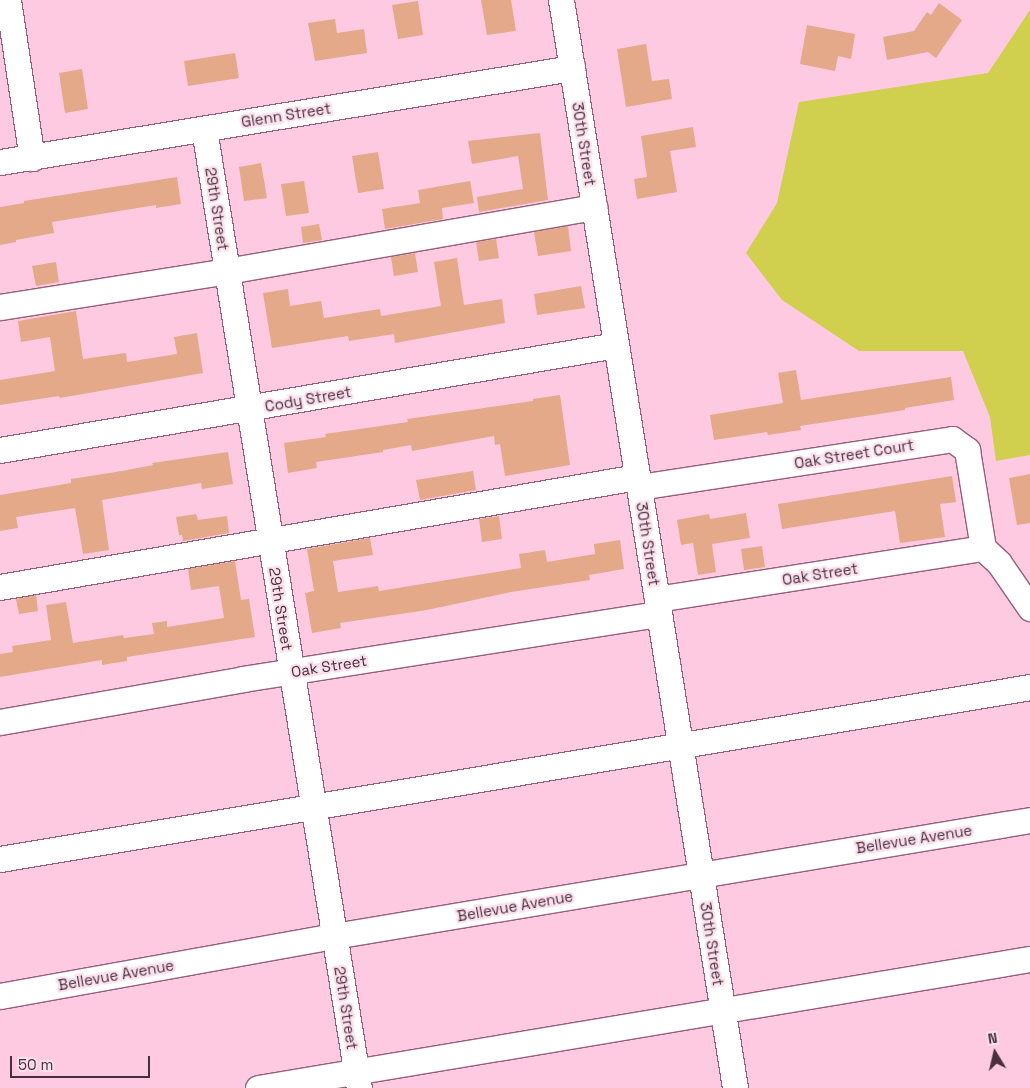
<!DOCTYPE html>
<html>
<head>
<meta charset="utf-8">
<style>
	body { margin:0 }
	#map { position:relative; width:1030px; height:1088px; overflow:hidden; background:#fecae2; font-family:"Space Grotesk",sans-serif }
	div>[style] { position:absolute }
	.green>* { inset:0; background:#d0cf4e }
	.building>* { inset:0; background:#e4a989 }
	.roads { filter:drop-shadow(1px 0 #975e7b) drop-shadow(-1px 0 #975e7b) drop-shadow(0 1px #975e7b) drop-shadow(0 -1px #975e7b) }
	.minor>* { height:25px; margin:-12.5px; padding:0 12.5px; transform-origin:12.5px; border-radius:12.5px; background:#fff }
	span { translate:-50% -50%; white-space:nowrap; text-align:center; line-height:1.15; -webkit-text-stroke:4.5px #fbe0ec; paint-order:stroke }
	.street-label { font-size:15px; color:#482f3b }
	.north { position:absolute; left:970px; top:1028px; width:50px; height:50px; -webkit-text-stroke:4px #fbe0ec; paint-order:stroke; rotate:351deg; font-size:14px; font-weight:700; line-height:20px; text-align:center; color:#482f3b }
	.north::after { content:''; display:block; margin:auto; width:18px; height:22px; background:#482f3b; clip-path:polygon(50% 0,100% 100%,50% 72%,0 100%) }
	.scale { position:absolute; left:10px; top:1056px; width:140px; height:22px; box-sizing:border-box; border:2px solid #482f3b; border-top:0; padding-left:6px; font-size:15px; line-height:18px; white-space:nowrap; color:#482f3b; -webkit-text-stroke:4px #fbe0ec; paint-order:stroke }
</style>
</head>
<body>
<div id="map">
	<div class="green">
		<i style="clip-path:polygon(1030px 10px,1030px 455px,996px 461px,990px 417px,963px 351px,859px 351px,782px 300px,746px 253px,777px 203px,799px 102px,988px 73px)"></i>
	</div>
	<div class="building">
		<i style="clip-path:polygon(481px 0,511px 0,516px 31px,487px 35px)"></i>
		<i style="clip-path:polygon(418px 1px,423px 35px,398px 39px,392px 5px)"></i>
		<i style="clip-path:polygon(939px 3px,962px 20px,936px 58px,928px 52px,887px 60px,883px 37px,914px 31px,927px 12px,931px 15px)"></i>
		<i style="clip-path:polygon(335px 19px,337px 33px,364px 29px,367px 53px,315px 61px,308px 23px)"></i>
		<i style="clip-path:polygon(807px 25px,855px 34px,851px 59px,838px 56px,835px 71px,800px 64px)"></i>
		<i style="clip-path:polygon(646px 44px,652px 81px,669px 79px,672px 99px,626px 107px,617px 49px)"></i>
		<i style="clip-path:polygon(235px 53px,239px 78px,188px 86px,184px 61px)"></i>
		<i style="clip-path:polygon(82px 69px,88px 109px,65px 113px,59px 73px)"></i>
		<i style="clip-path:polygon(693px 127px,696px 147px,670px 151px,677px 192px,637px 199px,634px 179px,647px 177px,641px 136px)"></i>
		<i style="clip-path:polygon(540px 133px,548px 200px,479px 212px,477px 197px,523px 189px,518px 156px,472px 164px,468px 141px)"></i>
		<i style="clip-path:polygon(378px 152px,384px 189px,358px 193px,352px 156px)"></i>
		<i style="clip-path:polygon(261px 163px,267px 198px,244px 201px,239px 167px)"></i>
		<i style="clip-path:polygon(177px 177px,181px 204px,156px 208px,156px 205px,52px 222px,54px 233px,16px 240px,16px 242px,0 245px,0 207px,24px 203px,24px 201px)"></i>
		<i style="clip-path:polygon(304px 181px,309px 213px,286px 216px,281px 184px)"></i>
		<i style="clip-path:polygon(470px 181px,474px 203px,442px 208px,443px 219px,385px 229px,382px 209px,420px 203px,418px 190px)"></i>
		<i style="clip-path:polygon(319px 224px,322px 240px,303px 243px,301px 227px)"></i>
		<i style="clip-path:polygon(568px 226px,571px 251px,538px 256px,534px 232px)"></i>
		<i style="clip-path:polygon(496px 239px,499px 258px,479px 261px,476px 242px)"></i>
		<i style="clip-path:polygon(415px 253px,418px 272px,394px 276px,391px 257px)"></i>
		<i style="clip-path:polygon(457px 258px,464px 305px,502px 299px,505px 323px,395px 343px,394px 334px,349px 341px,348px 336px,272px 348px,263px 293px,288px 289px,290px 306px,321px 301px,324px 318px,380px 309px,381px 316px,441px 306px,434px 262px)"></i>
		<i style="clip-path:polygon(56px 262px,59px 282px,36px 286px,32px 266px)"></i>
		<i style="clip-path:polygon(581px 286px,585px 308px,537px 315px,534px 294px)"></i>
		<i style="clip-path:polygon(76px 311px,83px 359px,126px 353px,127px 362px,177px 354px,174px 337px,197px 333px,203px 373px,60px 398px,59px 396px,0 405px,0 380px,55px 371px,50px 337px,21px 342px,18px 321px)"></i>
		<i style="clip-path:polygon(796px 370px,801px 400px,951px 377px,954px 400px,905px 408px,905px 410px,800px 426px,801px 430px,768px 435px,767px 432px,714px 440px,710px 415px,783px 403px,778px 373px)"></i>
		<i style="clip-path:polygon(560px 395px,570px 465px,505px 476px,500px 444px,495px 445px,494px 436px,412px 451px,411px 445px,383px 450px,383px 452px,316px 462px,317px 468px,288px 473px,284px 443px,326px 437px,325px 434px,408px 422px,407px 419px,533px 401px,533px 399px)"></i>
		<i style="clip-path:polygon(228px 452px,233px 484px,202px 489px,201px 483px,102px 500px,109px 550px,83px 554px,75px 508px,16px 517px,18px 528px,0 531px,0 495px,71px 483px,71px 479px,122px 471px,153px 465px,152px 463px)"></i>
		<i style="clip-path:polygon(473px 471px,476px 490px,420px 500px,416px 480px)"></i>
		<i style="clip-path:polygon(1030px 474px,1030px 523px,1017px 525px,1009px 478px)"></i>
		<i style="clip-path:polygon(952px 476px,956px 502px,940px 504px,945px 537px,900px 543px,895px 511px,782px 529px,778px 504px)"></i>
		<i style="clip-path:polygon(746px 513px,750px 538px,712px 544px,716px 572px,698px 575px,693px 543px,681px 545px,677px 520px,709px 514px,710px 519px)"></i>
		<i style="clip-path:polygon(196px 514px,198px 520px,227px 516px,229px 533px,183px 541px,182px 535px,179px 535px,176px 517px)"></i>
		<i style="clip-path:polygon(499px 516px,502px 539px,482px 542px,479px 519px)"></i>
		<i style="clip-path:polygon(370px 538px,373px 555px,333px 561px,338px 592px,378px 586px,379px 591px,521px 568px,519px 554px,545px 550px,547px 562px,595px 554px,594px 544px,620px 540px,624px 569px,589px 575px,590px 580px,511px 592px,427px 610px,340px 623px,341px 628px,312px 633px,305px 593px,314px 591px,307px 549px)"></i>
		<i style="clip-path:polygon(762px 546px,765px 567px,744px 570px,741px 549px)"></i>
		<i style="clip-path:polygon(235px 561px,241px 600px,249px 599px,255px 637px,127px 657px,127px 661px,102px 665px,102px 660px,0 677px,0 654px,13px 652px,12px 646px,51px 640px,46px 605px,66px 602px,73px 643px,123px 635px,124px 638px,154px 634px,152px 623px,167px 621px,167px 627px,224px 618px,219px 586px,191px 590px,188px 569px)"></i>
		<i style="clip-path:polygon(36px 595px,38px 611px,19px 614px,16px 599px)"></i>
	</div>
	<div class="roads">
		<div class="minor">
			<i style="left:8px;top:0;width:160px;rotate:81.4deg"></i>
			<i style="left:561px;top:0;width:1102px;rotate:80.91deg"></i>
			<i style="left:204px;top:129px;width:971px;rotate:80.82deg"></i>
			<i style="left:0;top:162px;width:580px;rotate:-9.33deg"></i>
			<i style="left:0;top:307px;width:230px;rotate:-9deg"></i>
			<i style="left:227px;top:271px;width:373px;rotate:-9.9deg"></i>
			<i style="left:0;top:450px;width:625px;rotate:-9.67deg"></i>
			<i style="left:639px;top:487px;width:317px;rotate:-8.7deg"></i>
			<i style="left:952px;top:439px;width:19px;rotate:36deg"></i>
			<i style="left:967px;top:450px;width:99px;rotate:80.7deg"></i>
			<i style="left:983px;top:548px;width:22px;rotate:43deg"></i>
			<i style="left:999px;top:563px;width:55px;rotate:55.4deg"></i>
			<i style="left:0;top:587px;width:646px;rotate:-9.8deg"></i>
			<i style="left:657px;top:599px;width:330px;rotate:-8.9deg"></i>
			<i style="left:0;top:722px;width:247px;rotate:-10deg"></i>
			<i style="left:243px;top:679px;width:421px;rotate:-8.9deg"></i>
			<i style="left:0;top:859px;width:1044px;rotate:-9.48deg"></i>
			<i style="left:0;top:996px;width:339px;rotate:-10.2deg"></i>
			<i style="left:334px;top:936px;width:706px;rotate:-9.46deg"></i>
			<i style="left:258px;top:1088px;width:783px;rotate:-9.49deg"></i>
		</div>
	</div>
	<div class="street-label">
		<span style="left:286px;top:115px;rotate:-9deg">Glenn Street</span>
		<span style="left:584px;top:144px;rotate:81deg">30th Street</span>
		<span style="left:217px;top:209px;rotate:81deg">29th Street</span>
		<span style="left:308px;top:399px;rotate:-10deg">Cody Street</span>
		<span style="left:854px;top:454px;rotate:-9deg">Oak Street Court</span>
		<span style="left:648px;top:544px;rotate:81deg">30th Street</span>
		<span style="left:820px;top:574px;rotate:-9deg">Oak Street</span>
		<span style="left:281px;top:609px;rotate:81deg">29th Street</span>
		<span style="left:329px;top:666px;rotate:-9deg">Oak Street</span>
		<span style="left:914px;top:839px;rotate:-9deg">Bellevue Avenue</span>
		<span style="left:515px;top:906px;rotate:-10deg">Bellevue Avenue</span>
		<span style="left:712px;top:944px;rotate:81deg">30th Street</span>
		<span style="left:116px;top:975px;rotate:-10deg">Bellevue Avenue</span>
		<span style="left:346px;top:1008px;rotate:81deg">29th Street</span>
	</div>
	<div class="north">N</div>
	<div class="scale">50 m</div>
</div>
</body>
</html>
